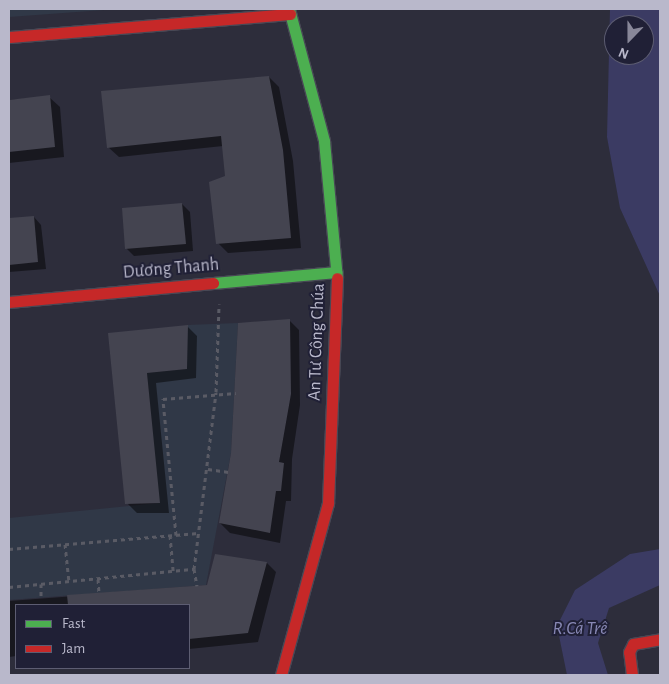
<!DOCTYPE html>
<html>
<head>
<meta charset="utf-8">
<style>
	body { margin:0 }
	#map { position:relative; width:669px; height:684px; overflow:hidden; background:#2d2d3b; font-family:"Alegreya Sans",sans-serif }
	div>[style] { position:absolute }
	.green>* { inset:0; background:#303847 }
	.water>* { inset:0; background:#3b3b63 }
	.shadow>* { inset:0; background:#0007 }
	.building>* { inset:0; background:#444450 }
	.path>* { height:3px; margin-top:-1.5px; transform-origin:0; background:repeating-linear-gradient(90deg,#5a5b65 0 4px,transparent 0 8px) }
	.roads { filter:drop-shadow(1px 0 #484855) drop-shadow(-1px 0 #484855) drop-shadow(0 1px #484855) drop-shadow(0 -1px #484855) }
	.fast>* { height:11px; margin:-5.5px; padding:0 5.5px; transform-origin:5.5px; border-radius:5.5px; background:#4caf50 }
	.jam>* { height:11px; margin:-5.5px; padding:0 5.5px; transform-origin:5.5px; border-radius:5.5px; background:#c62828 }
	span { translate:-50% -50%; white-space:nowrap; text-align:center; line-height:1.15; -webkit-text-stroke:4px #202036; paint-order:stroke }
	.street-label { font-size:18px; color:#b9b8cb }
	.water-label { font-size:19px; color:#8888b5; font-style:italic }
	.frame { position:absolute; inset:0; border:10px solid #b9b8cb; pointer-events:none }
	.legend { position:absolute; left:15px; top:604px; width:175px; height:65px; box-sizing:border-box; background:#202036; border:1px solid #5d5d72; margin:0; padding:6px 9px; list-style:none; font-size:15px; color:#b9b8cb }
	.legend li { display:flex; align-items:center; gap:10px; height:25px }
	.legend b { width:25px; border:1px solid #5d5d72 }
	.north { position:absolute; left:604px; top:15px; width:50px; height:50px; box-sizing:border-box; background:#202036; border:1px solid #5d5d72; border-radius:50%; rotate:202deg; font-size:14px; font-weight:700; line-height:20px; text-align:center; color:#b9b8cb }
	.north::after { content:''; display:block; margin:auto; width:18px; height:22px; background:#888799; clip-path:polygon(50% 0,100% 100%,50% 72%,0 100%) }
</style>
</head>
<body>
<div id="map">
	<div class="green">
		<i style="clip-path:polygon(9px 9px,117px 9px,9px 17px)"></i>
		<i style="clip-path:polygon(238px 323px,231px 453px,206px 585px,9px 600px,9px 518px,159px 503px,147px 373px,187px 369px,187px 325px)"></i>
	</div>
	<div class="water">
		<i style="clip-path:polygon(evenodd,610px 9px,660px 9px,660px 296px,620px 208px,607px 137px,610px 9px,614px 25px,644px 25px,644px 55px,614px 55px,614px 25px)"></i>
		<i style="clip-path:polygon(660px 549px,660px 585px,609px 608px,598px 643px,608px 675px,567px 675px,557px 626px,575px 590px,630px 554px)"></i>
	</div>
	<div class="shadow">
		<i style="clip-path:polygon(269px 77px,279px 87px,293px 161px,301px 248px,228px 253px,218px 243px,227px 177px,223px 146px,119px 157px,108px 147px)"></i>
		<i style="clip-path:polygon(49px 97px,60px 107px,64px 157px,9px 163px,9px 100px)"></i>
		<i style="clip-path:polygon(182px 204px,190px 212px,193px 251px,134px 256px,126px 248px)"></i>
		<i style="clip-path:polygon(34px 217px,41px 225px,46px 269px,9px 272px,9px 220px)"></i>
		<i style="clip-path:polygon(289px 320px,299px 330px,300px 405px,292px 459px,291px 501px,286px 501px,280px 543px,230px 533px,220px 523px)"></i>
		<i style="clip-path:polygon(187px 326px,197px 336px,196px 378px,156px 383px,169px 513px,137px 513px,127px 503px,109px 334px)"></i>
		<i style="clip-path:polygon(267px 563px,276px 572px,258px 642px,189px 649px,189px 605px,16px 605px,16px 656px,9px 657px,9px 601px,208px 586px)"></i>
	</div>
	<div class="building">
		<i style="clip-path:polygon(269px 76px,283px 150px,291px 238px,216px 244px,209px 182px,225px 176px,221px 136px,107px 148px,101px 91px)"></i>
		<i style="clip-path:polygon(50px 95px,55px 147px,9px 152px,9px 100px)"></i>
		<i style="clip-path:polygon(182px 203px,186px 244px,125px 249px,122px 208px)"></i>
		<i style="clip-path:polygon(34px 216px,38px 262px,9px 265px,9px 218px)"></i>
		<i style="clip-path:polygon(290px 319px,291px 394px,279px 462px,284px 463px,281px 491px,276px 491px,270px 533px,219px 523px,231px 453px,238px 323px)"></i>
		<i style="clip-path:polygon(188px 325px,187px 369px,147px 373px,160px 503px,125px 504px,108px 333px)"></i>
		<i style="clip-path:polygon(215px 554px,267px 562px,248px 633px,189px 639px,189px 605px,68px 605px,67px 595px,207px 585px)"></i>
	</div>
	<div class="path">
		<i style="left:208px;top:469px;width:21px;rotate:8deg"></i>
		<i style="left:170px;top:535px;width:36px;rotate:85deg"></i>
		<i style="left:176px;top:535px;width:137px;rotate:-95.5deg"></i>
		<i style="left:163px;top:399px;width:73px;rotate:-4.7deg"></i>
		<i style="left:65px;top:544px;width:37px;rotate:84deg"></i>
		<i style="left:9px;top:549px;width:190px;rotate:-4.8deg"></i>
		<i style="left:194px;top:569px;width:178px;rotate:-82.9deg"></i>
		<i style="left:216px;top:392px;width:88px;rotate:-88deg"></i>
		<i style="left:98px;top:579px;width:13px;rotate:86deg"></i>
		<i style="left:41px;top:584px;width:13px;rotate:90deg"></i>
		<i style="left:9px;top:587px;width:186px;rotate:-5.6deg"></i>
		<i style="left:194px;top:569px;width:17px;rotate:80deg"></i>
	</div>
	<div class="roads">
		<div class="fast">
			<i style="left:289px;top:9px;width:137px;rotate:75.1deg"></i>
			<i style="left:324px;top:141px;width:138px;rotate:84.6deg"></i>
			<i style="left:213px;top:283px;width:124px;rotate:-5.1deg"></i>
		</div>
		<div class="jam">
			<i style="left:9px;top:37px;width:282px;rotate:-4.7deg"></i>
			<i style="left:9px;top:302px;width:205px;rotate:-5.3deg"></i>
			<i style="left:281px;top:675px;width:178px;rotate:-74.7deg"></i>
			<i style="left:328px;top:503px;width:225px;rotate:-87.7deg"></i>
			<i style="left:632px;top:675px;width:23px;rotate:-97deg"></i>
			<i style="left:629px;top:652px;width:9px;rotate:-63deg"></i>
			<i style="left:633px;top:644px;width:27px;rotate:-10deg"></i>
		</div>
	</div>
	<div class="street-label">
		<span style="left:171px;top:269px;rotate:-5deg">Dương Thanh</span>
		<span style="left:317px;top:342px;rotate:-88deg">An Tư Công Chúa</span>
	</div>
	<div class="water-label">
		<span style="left:580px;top:629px">R.Cá Trê</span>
	</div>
	<div class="frame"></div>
	<ul class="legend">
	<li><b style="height:6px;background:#4caf50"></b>Fast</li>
	<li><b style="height:6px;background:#c62828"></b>Jam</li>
	</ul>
	<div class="north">N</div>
</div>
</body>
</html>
